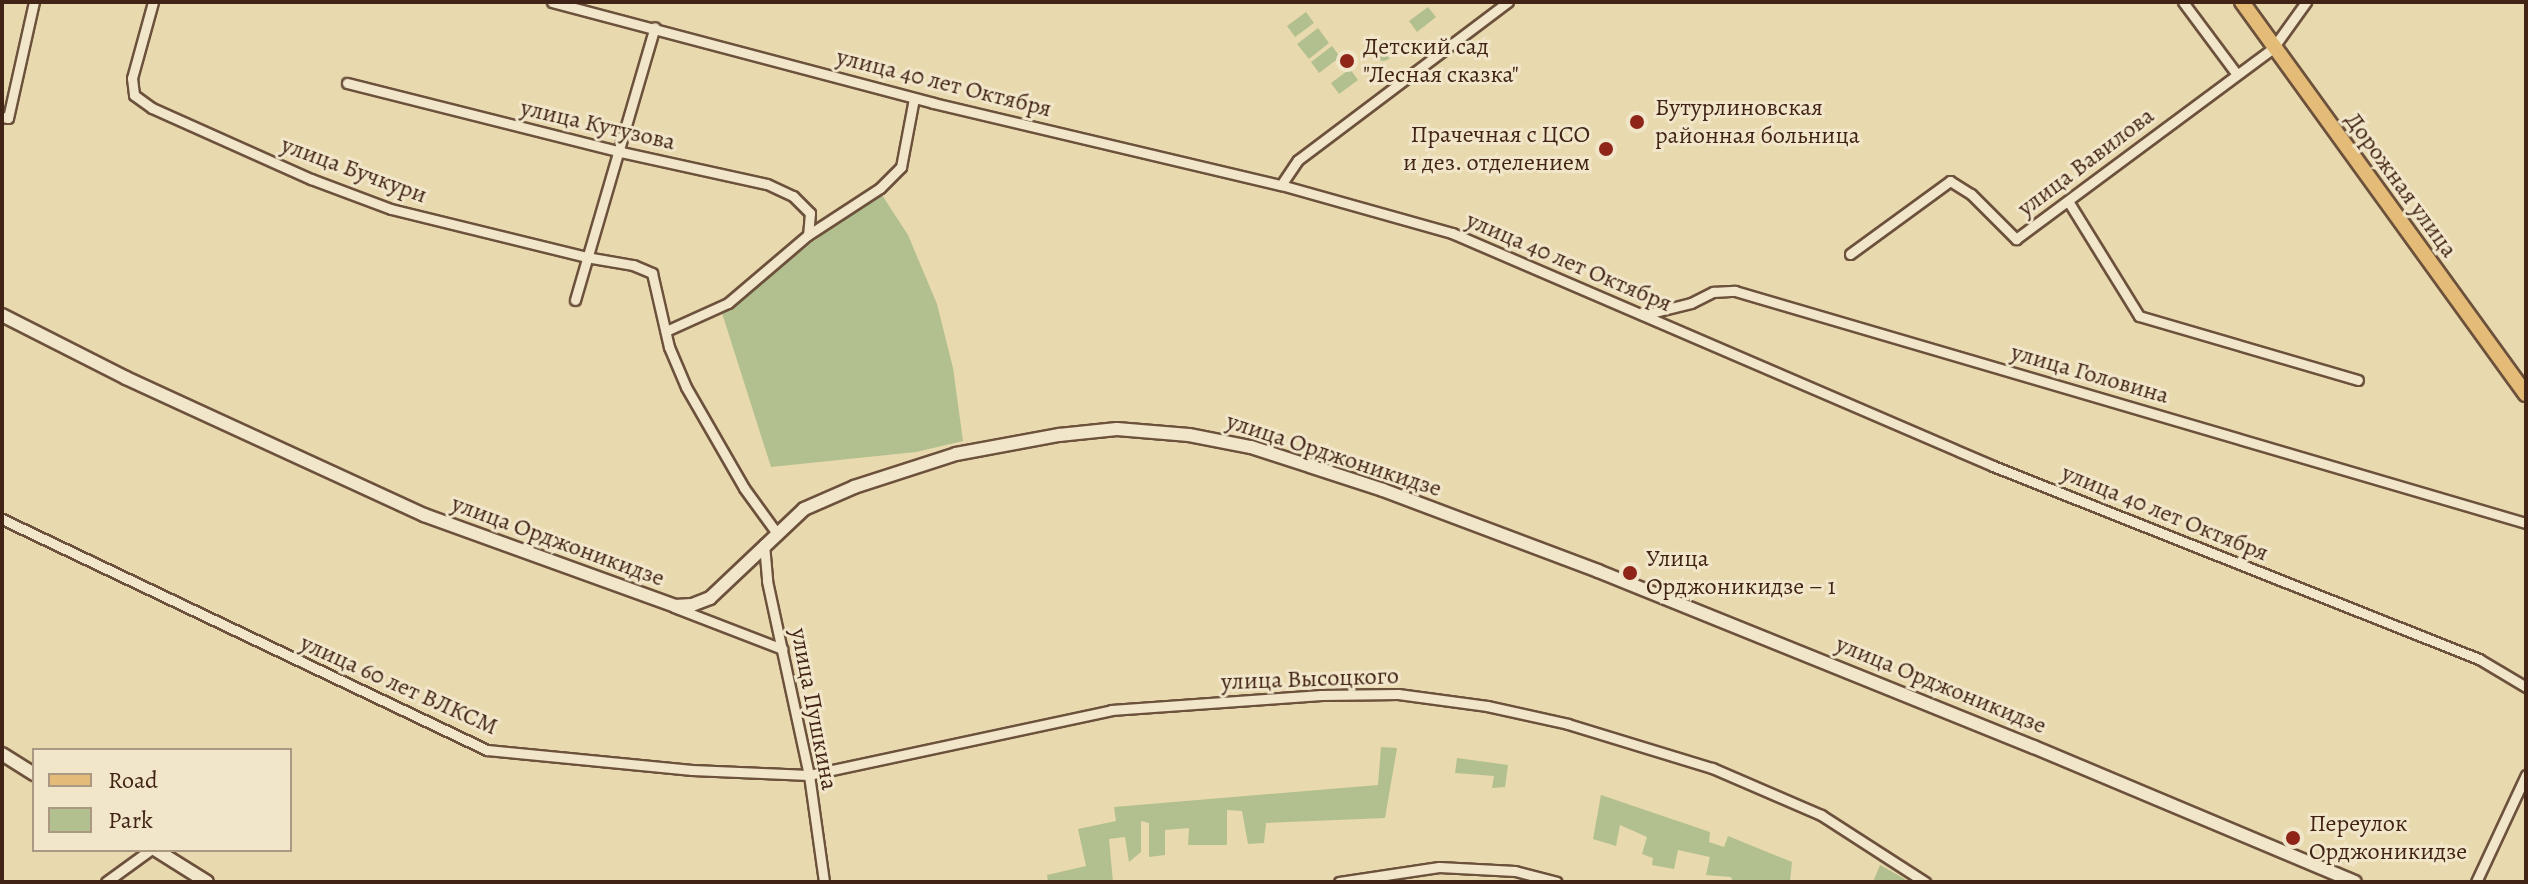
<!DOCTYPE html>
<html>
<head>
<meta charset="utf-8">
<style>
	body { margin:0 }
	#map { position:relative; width:2528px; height:884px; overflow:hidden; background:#e9d9ae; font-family:Alegreya,serif }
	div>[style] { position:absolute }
	.green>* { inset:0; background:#b1c08e }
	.round { border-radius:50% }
	.roads { filter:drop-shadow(2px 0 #6c513c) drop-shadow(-2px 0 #6c513c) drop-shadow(0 2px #6c513c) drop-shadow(0 -2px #6c513c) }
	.street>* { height:9px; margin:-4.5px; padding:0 4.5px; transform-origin:4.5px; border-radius:4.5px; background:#f1e6ca }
	.secondary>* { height:12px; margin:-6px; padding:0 6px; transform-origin:6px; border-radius:6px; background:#f1e6ca }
	.primary>* { height:14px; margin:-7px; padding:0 7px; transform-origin:7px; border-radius:7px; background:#e4bc77 }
	.dots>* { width:22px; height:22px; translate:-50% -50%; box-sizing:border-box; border:4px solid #f1e6ca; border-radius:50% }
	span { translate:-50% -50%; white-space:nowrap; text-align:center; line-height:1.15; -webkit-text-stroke:6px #f1e6ca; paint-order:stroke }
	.poi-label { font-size:24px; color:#422416 }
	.left { translate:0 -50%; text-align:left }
	.right { translate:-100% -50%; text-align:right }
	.street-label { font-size:24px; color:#422416 }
	.frame { position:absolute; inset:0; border:4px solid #422416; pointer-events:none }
	.legend { position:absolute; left:32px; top:748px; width:260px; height:104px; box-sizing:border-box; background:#f1e6ca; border:2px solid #ab9882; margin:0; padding:10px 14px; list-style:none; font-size:24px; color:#422416 }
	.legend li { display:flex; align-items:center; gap:16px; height:40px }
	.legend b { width:40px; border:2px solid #ab9882 }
</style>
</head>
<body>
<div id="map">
	<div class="green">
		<i style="clip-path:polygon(1428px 7px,1436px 17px,1417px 32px,1409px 21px)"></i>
		<i style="clip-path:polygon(1306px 12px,1314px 23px,1295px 37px,1287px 26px)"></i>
		<i style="clip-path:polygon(1318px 28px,1329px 43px,1309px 59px,1297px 44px)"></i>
		<i class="round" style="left:1373px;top:41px;width:20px;height:20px"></i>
		<i style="clip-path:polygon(1332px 46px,1340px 57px,1319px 73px,1311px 62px)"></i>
		<i style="clip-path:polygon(1350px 69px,1358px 80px,1339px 94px,1331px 83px)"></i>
		<i style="clip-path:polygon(882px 195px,908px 235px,937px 304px,953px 368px,963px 441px,916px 452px,771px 467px,722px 313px,823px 234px)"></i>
		<i style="clip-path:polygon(1381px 747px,1397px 748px,1385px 818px,1266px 823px,1264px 843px,1248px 844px,1242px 811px,1227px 810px,1227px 845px,1188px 845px,1189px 828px,1165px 830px,1165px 855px,1149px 857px,1149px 823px,1141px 821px,1141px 852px,1129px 862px,1125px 837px,1109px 839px,1113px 882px,1048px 882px,1047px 875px,1086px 866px,1078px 829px,1116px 821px,1114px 807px,1378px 785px)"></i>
		<i style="clip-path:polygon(1457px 758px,1508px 765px,1505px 787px,1492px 788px,1494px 776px,1455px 773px)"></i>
		<i style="clip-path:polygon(1601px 795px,1710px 832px,1709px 842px,1724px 847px,1728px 836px,1792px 862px,1790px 882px,1733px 882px,1731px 877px,1706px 875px,1710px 857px,1678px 850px,1674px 869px,1652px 865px,1653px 858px,1642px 854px,1647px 837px,1620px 825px,1616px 846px,1593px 839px)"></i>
		<i style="clip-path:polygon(1880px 865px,1905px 879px,1904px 882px,1873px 882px)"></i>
	</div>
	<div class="roads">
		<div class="street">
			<i style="left:153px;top:2px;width:79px;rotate:105.4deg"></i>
			<i style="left:132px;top:78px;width:17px;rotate:83deg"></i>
			<i style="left:134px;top:95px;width:22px;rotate:36deg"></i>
			<i style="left:152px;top:108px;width:174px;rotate:24.1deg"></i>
			<i style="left:311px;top:179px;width:85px;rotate:20.6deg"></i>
			<i style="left:391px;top:209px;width:201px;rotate:13.8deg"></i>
			<i style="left:586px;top:257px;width:48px;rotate:9.7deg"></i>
			<i style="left:633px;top:265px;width:21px;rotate:23deg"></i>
			<i style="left:652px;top:273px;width:76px;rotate:77.1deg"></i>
			<i style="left:669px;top:347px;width:43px;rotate:67deg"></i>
			<i style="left:686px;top:387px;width:116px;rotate:60.1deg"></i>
			<i style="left:744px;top:488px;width:54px;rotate:54deg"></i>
			<i style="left:552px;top:2px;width:394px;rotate:14.8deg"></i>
			<i style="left:933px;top:103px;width:358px;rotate:13.3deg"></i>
			<i style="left:1281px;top:185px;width:178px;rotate:15.7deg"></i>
			<i style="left:1452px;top:233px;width:589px;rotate:23.3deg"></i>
			<i style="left:1993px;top:466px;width:523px;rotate:21.66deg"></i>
			<i style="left:2479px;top:659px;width:55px;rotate:30.8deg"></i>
			<i style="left:2183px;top:2px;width:89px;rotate:53.3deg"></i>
			<i style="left:347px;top:83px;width:283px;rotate:14.1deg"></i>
			<i style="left:621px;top:152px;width:149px;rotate:12.4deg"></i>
			<i style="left:767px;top:184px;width:29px;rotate:25deg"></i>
			<i style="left:793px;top:196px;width:24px;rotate:45deg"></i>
			<i style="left:810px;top:213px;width:22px;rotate:95deg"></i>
			<i style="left:2px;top:117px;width:6px;rotate:9deg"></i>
			<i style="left:8px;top:118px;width:119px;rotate:-77.4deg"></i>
			<i style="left:1281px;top:185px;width:30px;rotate:-56deg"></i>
			<i style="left:1298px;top:160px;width:263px;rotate:-37deg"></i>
			<i style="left:2068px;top:201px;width:135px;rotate:58.3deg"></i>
			<i style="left:2139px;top:316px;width:228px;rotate:16.3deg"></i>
			<i style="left:1850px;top:254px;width:124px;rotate:-36.1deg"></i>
			<i style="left:1950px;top:181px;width:25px;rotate:32deg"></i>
			<i style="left:1971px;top:194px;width:64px;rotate:45deg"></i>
			<i style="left:2016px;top:239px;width:320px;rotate:-36.6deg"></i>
			<i style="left:2273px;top:48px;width:57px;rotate:-54.3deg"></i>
			<i style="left:575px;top:300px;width:284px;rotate:-73.7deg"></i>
			<i style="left:1643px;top:315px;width:49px;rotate:-14deg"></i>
			<i style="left:1691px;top:303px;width:25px;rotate:-27deg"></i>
			<i style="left:1713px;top:292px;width:22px;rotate:-3deg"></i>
			<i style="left:1735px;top:291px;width:824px;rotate:16.35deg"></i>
			<i style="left:666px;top:331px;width:68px;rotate:-24.3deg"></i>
			<i style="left:728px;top:303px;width:105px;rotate:-40.4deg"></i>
			<i style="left:808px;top:235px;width:86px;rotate:-33.1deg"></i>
			<i style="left:880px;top:188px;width:30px;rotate:-45deg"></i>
			<i style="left:901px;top:167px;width:70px;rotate:-79.3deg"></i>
			<i style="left:2px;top:519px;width:537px;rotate:25.47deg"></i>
			<i style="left:487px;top:750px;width:206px;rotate:5.6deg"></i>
			<i style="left:692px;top:770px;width:117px;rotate:2.4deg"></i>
			<i style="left:809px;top:775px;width:309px;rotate:-12.1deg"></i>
			<i style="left:1111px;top:710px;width:211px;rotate:-4.1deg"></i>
			<i style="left:1321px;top:695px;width:77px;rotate:-0.7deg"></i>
			<i style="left:1398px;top:694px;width:90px;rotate:7.7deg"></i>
			<i style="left:1487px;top:706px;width:83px;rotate:12.5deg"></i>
			<i style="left:1568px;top:724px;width:151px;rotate:17deg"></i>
			<i style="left:1712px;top:768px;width:119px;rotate:23.3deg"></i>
			<i style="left:1821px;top:815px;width:124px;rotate:32.8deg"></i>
			<i style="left:764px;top:544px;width:37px;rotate:85deg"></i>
			<i style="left:767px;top:581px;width:198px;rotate:77.8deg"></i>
			<i style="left:809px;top:775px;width:108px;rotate:82deg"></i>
			<i style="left:676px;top:608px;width:114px;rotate:21.1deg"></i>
			<i style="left:106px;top:882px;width:54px;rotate:-36deg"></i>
			<i style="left:1339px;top:882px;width:101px;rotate:-8.5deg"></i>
			<i style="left:1439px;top:867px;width:76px;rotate:3deg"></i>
			<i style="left:1515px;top:871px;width:43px;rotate:14.7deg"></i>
			<i style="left:2476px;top:882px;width:118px;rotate:-65deg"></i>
		</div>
		<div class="secondary">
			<i style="left:2px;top:315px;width:139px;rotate:26.9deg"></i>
			<i style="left:126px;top:378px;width:328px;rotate:24.7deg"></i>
			<i style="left:424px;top:515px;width:267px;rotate:19.9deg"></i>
			<i style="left:675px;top:606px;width:17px;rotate:-3deg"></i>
			<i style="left:692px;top:605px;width:19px;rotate:-21deg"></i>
			<i style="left:710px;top:598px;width:129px;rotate:-43.4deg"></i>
			<i style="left:804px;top:509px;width:55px;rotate:-23.7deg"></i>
			<i style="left:854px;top:487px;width:107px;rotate:-17.9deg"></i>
			<i style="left:956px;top:454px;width:105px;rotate:-10.5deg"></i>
			<i style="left:1059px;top:435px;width:58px;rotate:-5.9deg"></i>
			<i style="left:1117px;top:429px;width:72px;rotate:4.8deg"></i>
			<i style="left:1189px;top:435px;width:63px;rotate:11deg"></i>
			<i style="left:1251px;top:447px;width:139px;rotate:18deg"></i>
			<i style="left:1383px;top:490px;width:230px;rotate:20.6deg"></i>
			<i style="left:1598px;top:571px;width:470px;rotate:22deg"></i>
			<i style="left:2034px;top:747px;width:348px;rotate:22.8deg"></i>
			<i style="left:2px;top:754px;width:38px;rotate:32deg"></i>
			<i style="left:156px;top:850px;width:60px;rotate:32.1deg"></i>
		</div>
		<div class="primary">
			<i style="left:2242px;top:2px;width:484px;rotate:54.1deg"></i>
		</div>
	</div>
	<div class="dots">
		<i style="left:1347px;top:61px;background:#8f2418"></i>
		<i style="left:1637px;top:122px;background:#8f2418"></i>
		<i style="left:1606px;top:149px;background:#8f2418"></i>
		<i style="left:1630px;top:573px;background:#8f2418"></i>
		<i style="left:2293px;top:838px;background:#8f2418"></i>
	</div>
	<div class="poi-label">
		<span class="left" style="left:1363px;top:61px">Детский сад<br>"Лесная сказка"</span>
		<span class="left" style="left:1655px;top:122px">Бутурлиновская<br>районная больница</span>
		<span class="right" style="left:1590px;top:149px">Прачечная с ЦСО<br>и дез. отделением</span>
		<span class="left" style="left:1646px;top:573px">Улица<br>Орджоникидзе – 1</span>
		<span class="left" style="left:2309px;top:838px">Переулок<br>Орджоникидзе</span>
	</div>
	<div class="street-label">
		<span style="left:944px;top:83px;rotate:14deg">улица 40 лет Октября</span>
		<span style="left:598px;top:125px;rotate:13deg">улица Кутузова</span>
		<span style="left:2086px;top:162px;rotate:-37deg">улица Вавилова</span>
		<span style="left:354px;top:170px;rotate:20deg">улица Бучкури</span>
		<span style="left:2401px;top:185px;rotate:54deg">Дорожная улица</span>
		<span style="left:1569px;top:262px;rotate:23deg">улица 40 лет Октября</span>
		<span style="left:2090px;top:374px;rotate:16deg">улица Головина</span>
		<span style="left:1334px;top:455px;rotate:18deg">улица Орджоникидзе</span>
		<span style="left:2165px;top:513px;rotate:22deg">улица 40 лет Октября</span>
		<span style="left:558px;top:541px;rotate:20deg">улица Орджоникидзе</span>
		<span style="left:1310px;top:679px;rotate:-2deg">улица Высоцкого</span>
		<span style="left:399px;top:685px;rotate:24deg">улица 60 лет ВЛКСМ</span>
		<span style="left:1941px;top:685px;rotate:22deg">улица Орджоникидзе</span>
		<span style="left:814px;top:709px;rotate:79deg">улица Пушкина</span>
	</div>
	<div class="frame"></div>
	<ul class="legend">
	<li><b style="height:10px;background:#e4bc77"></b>Road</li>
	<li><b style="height:22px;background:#b1c08e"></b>Park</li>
	</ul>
</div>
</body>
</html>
